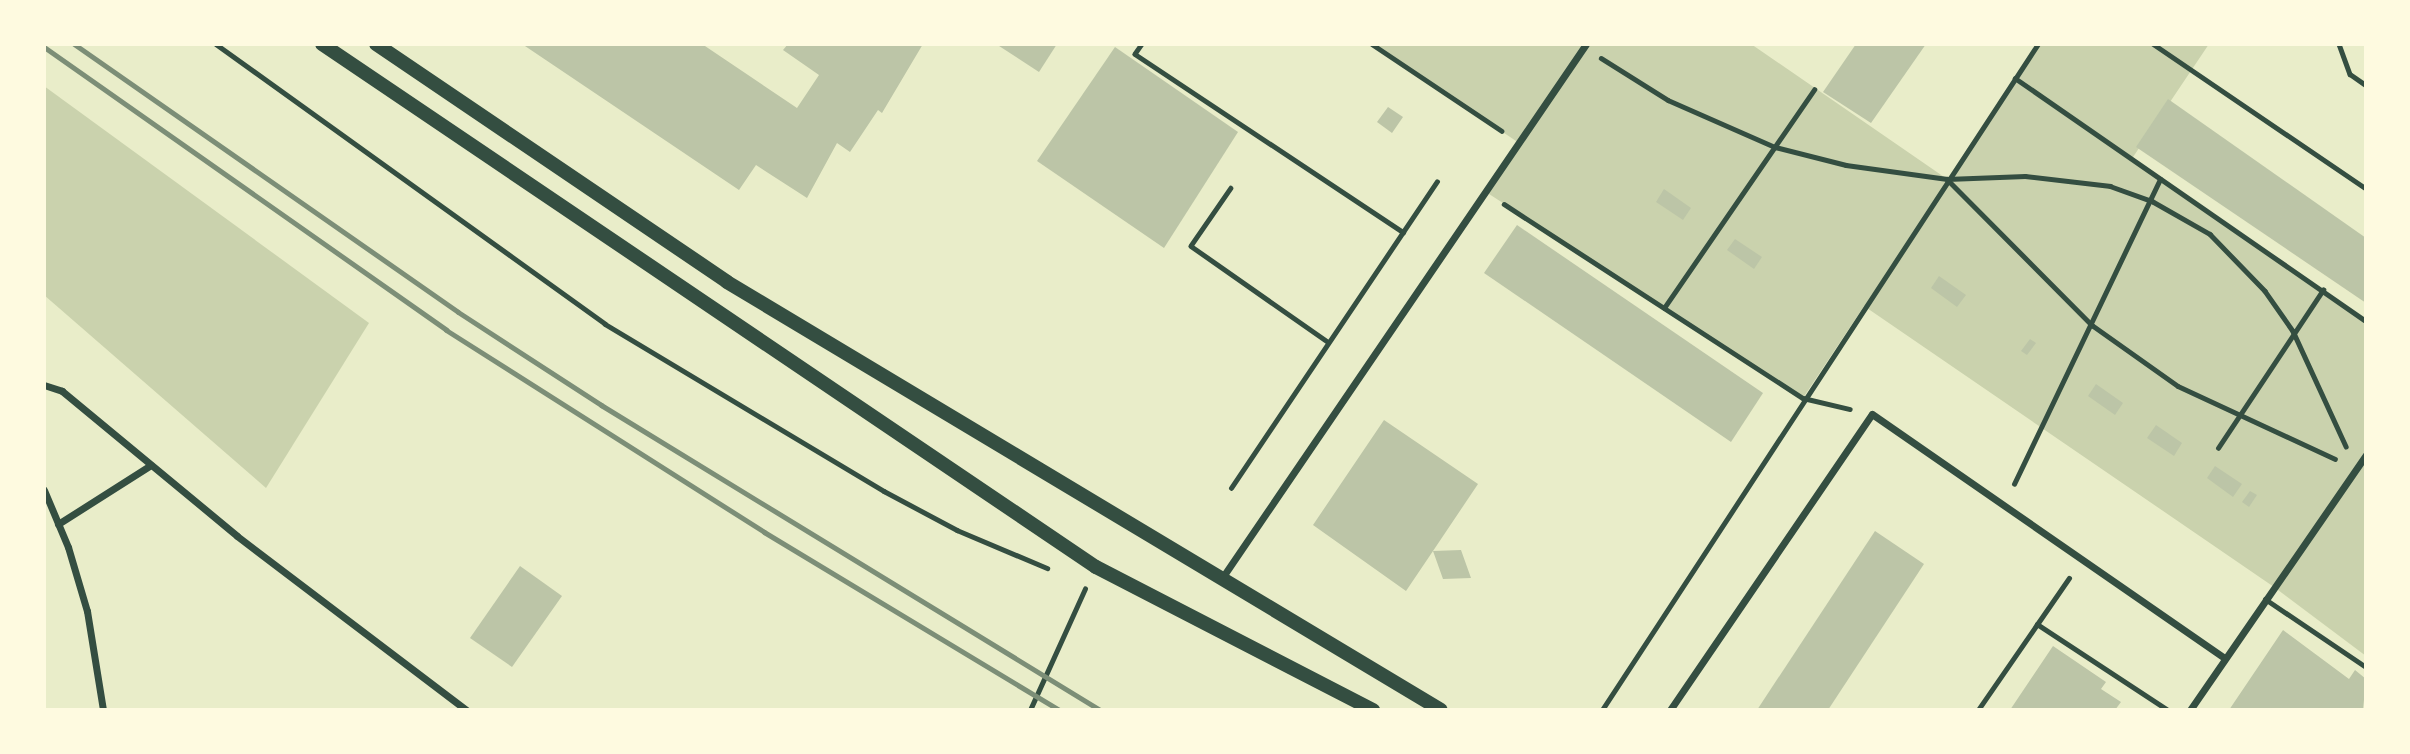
<!DOCTYPE html>
<html>
<head>
<meta charset="utf-8">
<style>
	body { margin:0 }
	#map { position:relative; width:2410px; height:754px; overflow:hidden; background:#e9edc9; font-family:"Titillium Web",sans-serif }
	div>[style] { position:absolute }
	.green>* { inset:0; background:#cad2ad }
	.building>* { inset:0; background:#bcc5a7 }
	.path>* { height:4.5px; margin:-2.25px; padding:0 2.25px; transform-origin:2.25px; border-radius:2.25px; background:#344e41 }
	.service>* { height:5px; margin:-2.5px; padding:0 2.5px; transform-origin:2.5px; border-radius:2.5px; background:#344e41 }
	.minor>* { height:7px; margin:-3.5px; padding:0 3.5px; transform-origin:3.5px; border-radius:3.5px; background:#344e41 }
	.secondary>* { height:14px; margin:-7px; padding:0 7px; transform-origin:7px; border-radius:7px; background:#344e41 }
	.rail>* { height:5px; margin:-2.5px; padding:0 2.5px; transform-origin:2.5px; border-radius:2.5px; background:#7c8e77 }
	span { translate:-50% -50%; white-space:nowrap; text-align:center; line-height:1.15; -webkit-text-stroke:6px #fefae0; paint-order:stroke }
	.frame { position:absolute; inset:0; border:46px solid #fefae0; pointer-events:none }
</style>
</head>
<body>
<div id="map">
	<div class="green">
		<i style="clip-path:polygon(1372px 44px,1751px 44px,1947px 179px,2038px 44px,2209px 44px,2131px 160px,2366px 323px,2366px 656px,2274px 587px,1864px 306px,1803px 398px,1486px 192px,1519px 143px)"></i>
		<i style="clip-path:polygon(44px 86px,369px 323px,266px 488px,44px 295px)"></i>
	</div>
	<div class="building">
		<i style="clip-path:polygon(522px 44px,702px 44px,797px 108px,819px 75px,783px 50px,788px 44px,923px 44px,882px 113px,878px 110px,850px 152px,837px 143px,807px 198px,756px 165px,739px 190px)"></i>
		<i style="clip-path:polygon(996px 44px,1057px 44px,1039px 72px)"></i>
		<i style="clip-path:polygon(1856px 44px,1926px 44px,1871px 123px,1823px 92px)"></i>
		<i style="clip-path:polygon(1115px 47px,1238px 132px,1164px 248px,1037px 161px)"></i>
		<i style="clip-path:polygon(2168px 99px,2366px 238px,2366px 303px,2136px 147px)"></i>
		<i style="clip-path:polygon(1388px 107px,1403px 117px,1392px 133px,1377px 122px)"></i>
		<i style="clip-path:polygon(1664px 189px,1691px 208px,1683px 220px,1656px 202px)"></i>
		<i style="clip-path:polygon(1517px 225px,1763px 393px,1731px 442px,1484px 273px)"></i>
		<i style="clip-path:polygon(1735px 239px,1762px 257px,1754px 269px,1727px 250px)"></i>
		<i style="clip-path:polygon(1939px 276px,1966px 295px,1957px 307px,1931px 288px)"></i>
		<i style="clip-path:polygon(2030px 339px,2036px 343px,2027px 355px,2021px 351px)"></i>
		<i style="clip-path:polygon(2096px 384px,2123px 403px,2115px 415px,2088px 396px)"></i>
		<i style="clip-path:polygon(1384px 420px,1478px 484px,1433px 551px,1461px 550px,1471px 578px,1443px 579px,1433px 551px,1406px 591px,1313px 525px)"></i>
		<i style="clip-path:polygon(2156px 425px,2182px 443px,2174px 456px,2147px 438px)"></i>
		<i style="clip-path:polygon(2215px 466px,2242px 484px,2233px 497px,2207px 478px)"></i>
		<i style="clip-path:polygon(2250px 491px,2257px 495px,2249px 507px,2242px 502px)"></i>
		<i style="clip-path:polygon(1875px 531px,1924px 564px,1828px 710px,1757px 710px)"></i>
		<i style="clip-path:polygon(520px 566px,562px 596px,512px 667px,470px 638px)"></i>
		<i style="clip-path:polygon(2283px 630px,2349px 679px,2355px 670px,2366px 679px,2363px 710px,2229px 710px)"></i>
		<i style="clip-path:polygon(2053px 646px,2106px 682px,2101px 689px,2121px 702px,2115px 710px,2010px 710px)"></i>
	</div>
	<div class="path">
		<i style="left:216px;top:44px;width:479px;rotate:35.7deg"></i>
		<i style="left:605px;top:324px;width:325px;rotate:30.9deg"></i>
		<i style="left:884px;top:491px;width:83px;rotate:28.1deg"></i>
		<i style="left:957px;top:530px;width:98px;rotate:22.9deg"></i>
		<i style="left:1142px;top:44px;width:12px;rotate:125deg"></i>
		<i style="left:1135px;top:54px;width:322px;rotate:33.6deg"></i>
		<i style="left:1372px;top:44px;width:156px;rotate:33.8deg"></i>
		<i style="left:2339px;top:44px;width:32px;rotate:70deg"></i>
		<i style="left:2350px;top:74px;width:19px;rotate:35deg"></i>
		<i style="left:1601px;top:58px;width:79px;rotate:32.1deg"></i>
		<i style="left:1668px;top:100px;width:117px;rotate:23.7deg"></i>
		<i style="left:1775px;top:147px;width:73px;rotate:14.2deg"></i>
		<i style="left:1846px;top:165px;width:102px;rotate:7.9deg"></i>
		<i style="left:1947px;top:179px;width:206px;rotate:45.2deg"></i>
		<i style="left:2092px;top:325px;width:105px;rotate:35.3deg"></i>
		<i style="left:2178px;top:386px;width:173px;rotate:24.9deg"></i>
		<i style="left:2015px;top:78px;width:427px;rotate:34.7deg"></i>
		<i style="left:1947px;top:179px;width:78px;rotate:-2.2deg"></i>
		<i style="left:2025px;top:176px;width:86px;rotate:6.7deg"></i>
		<i style="left:2110px;top:186px;width:45px;rotate:19.7deg"></i>
		<i style="left:2152px;top:201px;width:67px;rotate:29.6deg"></i>
		<i style="left:2210px;top:234px;width:79px;rotate:46deg"></i>
		<i style="left:2265px;top:291px;width:49px;rotate:55deg"></i>
		<i style="left:2293px;top:331px;width:127px;rotate:65.3deg"></i>
		<i style="left:1231px;top:188px;width:70px;rotate:124.6deg"></i>
		<i style="left:1191px;top:246px;width:167px;rotate:35deg"></i>
		<i style="left:1504px;top:204px;width:356px;rotate:33deg"></i>
		<i style="left:1803px;top:398px;width:48px;rotate:13.2deg"></i>
		<i style="left:1664px;top:308px;width:265px;rotate:-55.5deg"></i>
		<i style="left:2218px;top:448px;width:190px;rotate:-56.4deg"></i>
		<i style="left:2014px;top:484px;width:338px;rotate:-64.4deg"></i>
		<i style="left:1231px;top:488px;width:369px;rotate:-56.1deg"></i>
		<i style="left:2037px;top:624px;width:157px;rotate:33.3deg"></i>
		<i style="left:1030px;top:710px;width:133px;rotate:-65.6deg"></i>
		<i style="left:1602px;top:710px;width:796px;rotate:-56.79deg"></i>
		<i style="left:1978px;top:710px;width:160px;rotate:-55.4deg"></i>
	</div>
	<div class="service">
		<i style="left:2153px;top:44px;width:258px;rotate:34.2deg"></i>
		<i style="left:2265px;top:599px;width:122px;rotate:34deg"></i>
	</div>
	<div class="minor">
		<i style="left:44px;top:385px;width:19px;rotate:18deg"></i>
		<i style="left:62px;top:391px;width:227px;rotate:39.6deg"></i>
		<i style="left:237px;top:536px;width:288px;rotate:37.2deg"></i>
		<i style="left:44px;top:490px;width:62px;rotate:67.2deg"></i>
		<i style="left:68px;top:547px;width:67px;rotate:73.5deg"></i>
		<i style="left:87px;top:611px;width:100px;rotate:80.8deg"></i>
		<i style="left:58px;top:524px;width:110px;rotate:-32.4deg"></i>
		<i style="left:1222px;top:578px;width:646px;rotate:-55.72deg"></i>
		<i style="left:1670px;top:710px;width:358px;rotate:-55.7deg"></i>
		<i style="left:1872px;top:414px;width:429px;rotate:34.7deg"></i>
		<i style="left:2190px;top:710px;width:310px;rotate:-55.4deg"></i>
	</div>
	<div class="secondary">
		<i style="left:322px;top:44px;width:934px;rotate:34.05deg"></i>
		<i style="left:1096px;top:567px;width:312px;rotate:27.3deg"></i>
		<i style="left:376px;top:44px;width:424px;rotate:34.1deg"></i>
		<i style="left:727px;top:282px;width:832px;rotate:30.94deg"></i>
	</div>
	<div class="rail">
		<i style="left:74px;top:44px;width:468px;rotate:34.9deg"></i>
		<i style="left:458px;top:312px;width:171px;rotate:33deg"></i>
		<i style="left:601px;top:405px;width:585px;rotate:31.43deg"></i>
		<i style="left:44px;top:47px;width:492px;rotate:35.1deg"></i>
		<i style="left:446px;top:330px;width:377px;rotate:32.4deg"></i>
		<i style="left:764px;top:532px;width:345px;rotate:31.1deg"></i>
	</div>
	<div class="frame"></div>
</div>
</body>
</html>
